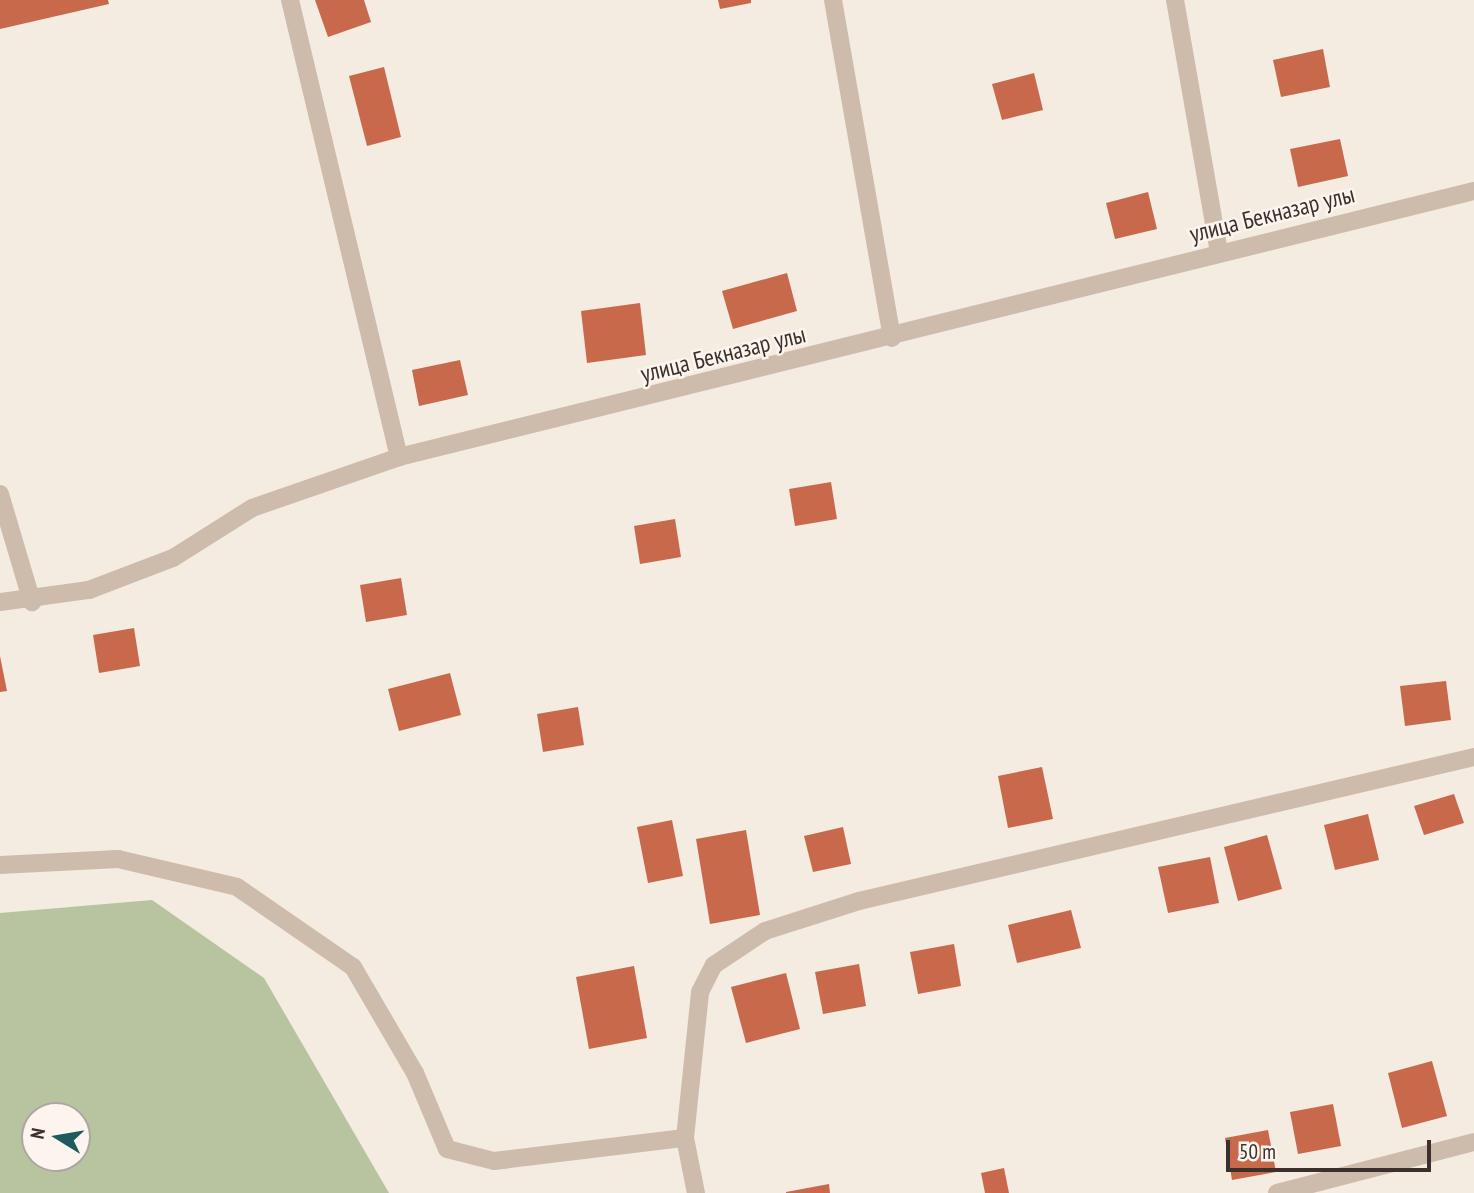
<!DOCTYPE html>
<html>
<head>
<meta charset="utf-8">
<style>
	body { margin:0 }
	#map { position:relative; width:1474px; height:1193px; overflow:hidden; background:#f4ebe1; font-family:"PT Sans Narrow",sans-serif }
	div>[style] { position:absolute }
	.green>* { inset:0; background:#b8c4a0 }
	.building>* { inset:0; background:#c8694b }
	.minor>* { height:18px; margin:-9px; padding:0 9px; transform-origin:9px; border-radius:9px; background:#cdbbac }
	span { translate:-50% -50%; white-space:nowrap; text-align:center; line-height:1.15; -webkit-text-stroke:5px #fbf5ee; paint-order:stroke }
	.street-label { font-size:24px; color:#3b302b }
	.north { position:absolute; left:21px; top:1102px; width:70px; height:70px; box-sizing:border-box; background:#fbf5ee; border:2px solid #aea6a0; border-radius:50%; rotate:281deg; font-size:19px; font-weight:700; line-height:28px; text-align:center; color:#3b302b }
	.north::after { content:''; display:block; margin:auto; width:24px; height:32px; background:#1f5a5e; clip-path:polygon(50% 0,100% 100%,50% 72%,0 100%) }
	.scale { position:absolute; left:1226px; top:1140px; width:205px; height:32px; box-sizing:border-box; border:4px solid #3b302b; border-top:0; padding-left:9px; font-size:21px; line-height:24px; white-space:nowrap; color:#3b302b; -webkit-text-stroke:5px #fbf5ee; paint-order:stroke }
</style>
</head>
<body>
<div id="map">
	<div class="green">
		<i style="clip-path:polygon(evenodd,152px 900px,264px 978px,389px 1193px,0 1193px,0 913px,152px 900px,35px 1116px,77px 1116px,77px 1158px,35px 1158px,35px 1116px)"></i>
	</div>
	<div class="building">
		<i style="clip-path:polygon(0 0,108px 0,109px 4px,0 29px)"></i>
		<i style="clip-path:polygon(315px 0,364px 0,371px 22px,328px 37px)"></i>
		<i style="clip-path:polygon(718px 0,751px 0,751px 3px,720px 9px)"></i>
		<i style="clip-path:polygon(1323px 49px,1330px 87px,1281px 97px,1273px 60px)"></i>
		<i style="clip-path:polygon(384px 67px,401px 137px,367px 146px,349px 76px)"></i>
		<i style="clip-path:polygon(1034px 73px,1043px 110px,1002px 120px,992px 84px)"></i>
		<i style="clip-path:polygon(1340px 139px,1348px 176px,1298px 187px,1290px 149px)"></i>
		<i style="clip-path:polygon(1148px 192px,1157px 229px,1115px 239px,1106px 203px)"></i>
		<i style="clip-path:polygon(787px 273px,797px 311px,733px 329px,722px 291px)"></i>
		<i style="clip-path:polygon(640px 303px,646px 355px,587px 363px,581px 311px)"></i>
		<i style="clip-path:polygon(460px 360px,468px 395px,419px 406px,412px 370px)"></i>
		<i style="clip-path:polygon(831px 482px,837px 519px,795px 526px,789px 489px)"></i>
		<i style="clip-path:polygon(675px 519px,681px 557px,640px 564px,634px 526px)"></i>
		<i style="clip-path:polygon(401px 578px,407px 615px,366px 622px,360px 585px)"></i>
		<i style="clip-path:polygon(134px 628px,140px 666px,99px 673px,93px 635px)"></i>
		<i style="clip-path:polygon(0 656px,7px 691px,0 692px)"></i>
		<i style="clip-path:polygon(450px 673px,461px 715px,399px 731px,388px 689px)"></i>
		<i style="clip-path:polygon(1446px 681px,1451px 720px,1405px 726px,1400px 686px)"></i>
		<i style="clip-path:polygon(578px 707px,584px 745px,543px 752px,537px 714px)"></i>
		<i style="clip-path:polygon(1042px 767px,1053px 819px,1008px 828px,998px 776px)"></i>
		<i style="clip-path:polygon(1454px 794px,1464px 823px,1424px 835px,1414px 806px)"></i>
		<i style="clip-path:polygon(1368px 814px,1379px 860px,1335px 870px,1324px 825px)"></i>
		<i style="clip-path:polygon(672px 820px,683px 876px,648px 883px,637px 827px)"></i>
		<i style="clip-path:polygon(843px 827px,851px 864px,813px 872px,804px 836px)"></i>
		<i style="clip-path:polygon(746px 830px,760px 915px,710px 924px,696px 839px)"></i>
		<i style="clip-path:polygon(1267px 835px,1282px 889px,1238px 901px,1224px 847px)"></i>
		<i style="clip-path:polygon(1210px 857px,1219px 903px,1168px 913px,1158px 867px)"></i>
		<i style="clip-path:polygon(1071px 910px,1081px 948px,1017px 963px,1008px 925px)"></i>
		<i style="clip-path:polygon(954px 944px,961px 986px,918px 994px,910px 952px)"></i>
		<i style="clip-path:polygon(859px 964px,866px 1006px,823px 1014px,815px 972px)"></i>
		<i style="clip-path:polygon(634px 966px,647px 1038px,589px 1049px,576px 977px)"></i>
		<i style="clip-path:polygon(786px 973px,800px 1029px,746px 1043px,731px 987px)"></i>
		<i style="clip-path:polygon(1432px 1061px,1447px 1116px,1402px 1128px,1388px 1073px)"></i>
		<i style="clip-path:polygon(1333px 1104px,1341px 1146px,1298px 1154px,1290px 1112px)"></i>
		<i style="clip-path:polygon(1268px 1130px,1276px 1172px,1232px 1180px,1225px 1138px)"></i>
		<i style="clip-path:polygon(1004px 1168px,1009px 1193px,985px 1193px,981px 1173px)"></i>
		<i style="clip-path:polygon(829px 1184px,830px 1193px,786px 1193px,786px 1192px)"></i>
	</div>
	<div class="minor">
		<i style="left:290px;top:0;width:470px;rotate:76.6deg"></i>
		<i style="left:833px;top:0;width:343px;rotate:80.1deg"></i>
		<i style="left:1175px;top:0;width:255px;rotate:80.1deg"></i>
		<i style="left:0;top:494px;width:113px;rotate:73.5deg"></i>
		<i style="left:0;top:602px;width:90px;rotate:-7.7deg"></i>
		<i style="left:89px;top:590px;width:90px;rotate:-20.9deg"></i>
		<i style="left:173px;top:558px;width:93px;rotate:-32.3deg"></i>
		<i style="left:252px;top:508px;width:156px;rotate:-19.1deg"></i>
		<i style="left:399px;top:457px;width:1107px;rotate:-13.9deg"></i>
		<i style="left:0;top:865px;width:118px;rotate:-2.9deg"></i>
		<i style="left:118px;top:859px;width:122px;rotate:13.2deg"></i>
		<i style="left:237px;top:887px;width:141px;rotate:34.6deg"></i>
		<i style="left:353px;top:967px;width:123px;rotate:59.7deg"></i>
		<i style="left:415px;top:1073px;width:82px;rotate:67.2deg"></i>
		<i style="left:447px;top:1149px;width:49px;rotate:14.3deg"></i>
		<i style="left:494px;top:1161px;width:192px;rotate:-6.9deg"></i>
		<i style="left:685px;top:1138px;width:56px;rotate:78.7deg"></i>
		<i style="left:685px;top:1138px;width:147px;rotate:-84.1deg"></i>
		<i style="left:700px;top:992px;width:30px;rotate:-63deg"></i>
		<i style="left:714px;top:965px;width:61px;rotate:-33.7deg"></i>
		<i style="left:765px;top:931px;width:99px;rotate:-17.7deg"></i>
		<i style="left:859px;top:901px;width:632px;rotate:-13.18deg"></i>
		<i style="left:1277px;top:1193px;width:203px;rotate:-14.5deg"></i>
	</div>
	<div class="street-label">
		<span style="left:1272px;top:214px;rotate:-14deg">улица Бекназар улы</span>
		<span style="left:723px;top:354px;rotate:-14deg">улица Бекназар улы</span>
	</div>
	<div class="north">N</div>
	<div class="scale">50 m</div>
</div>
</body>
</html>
